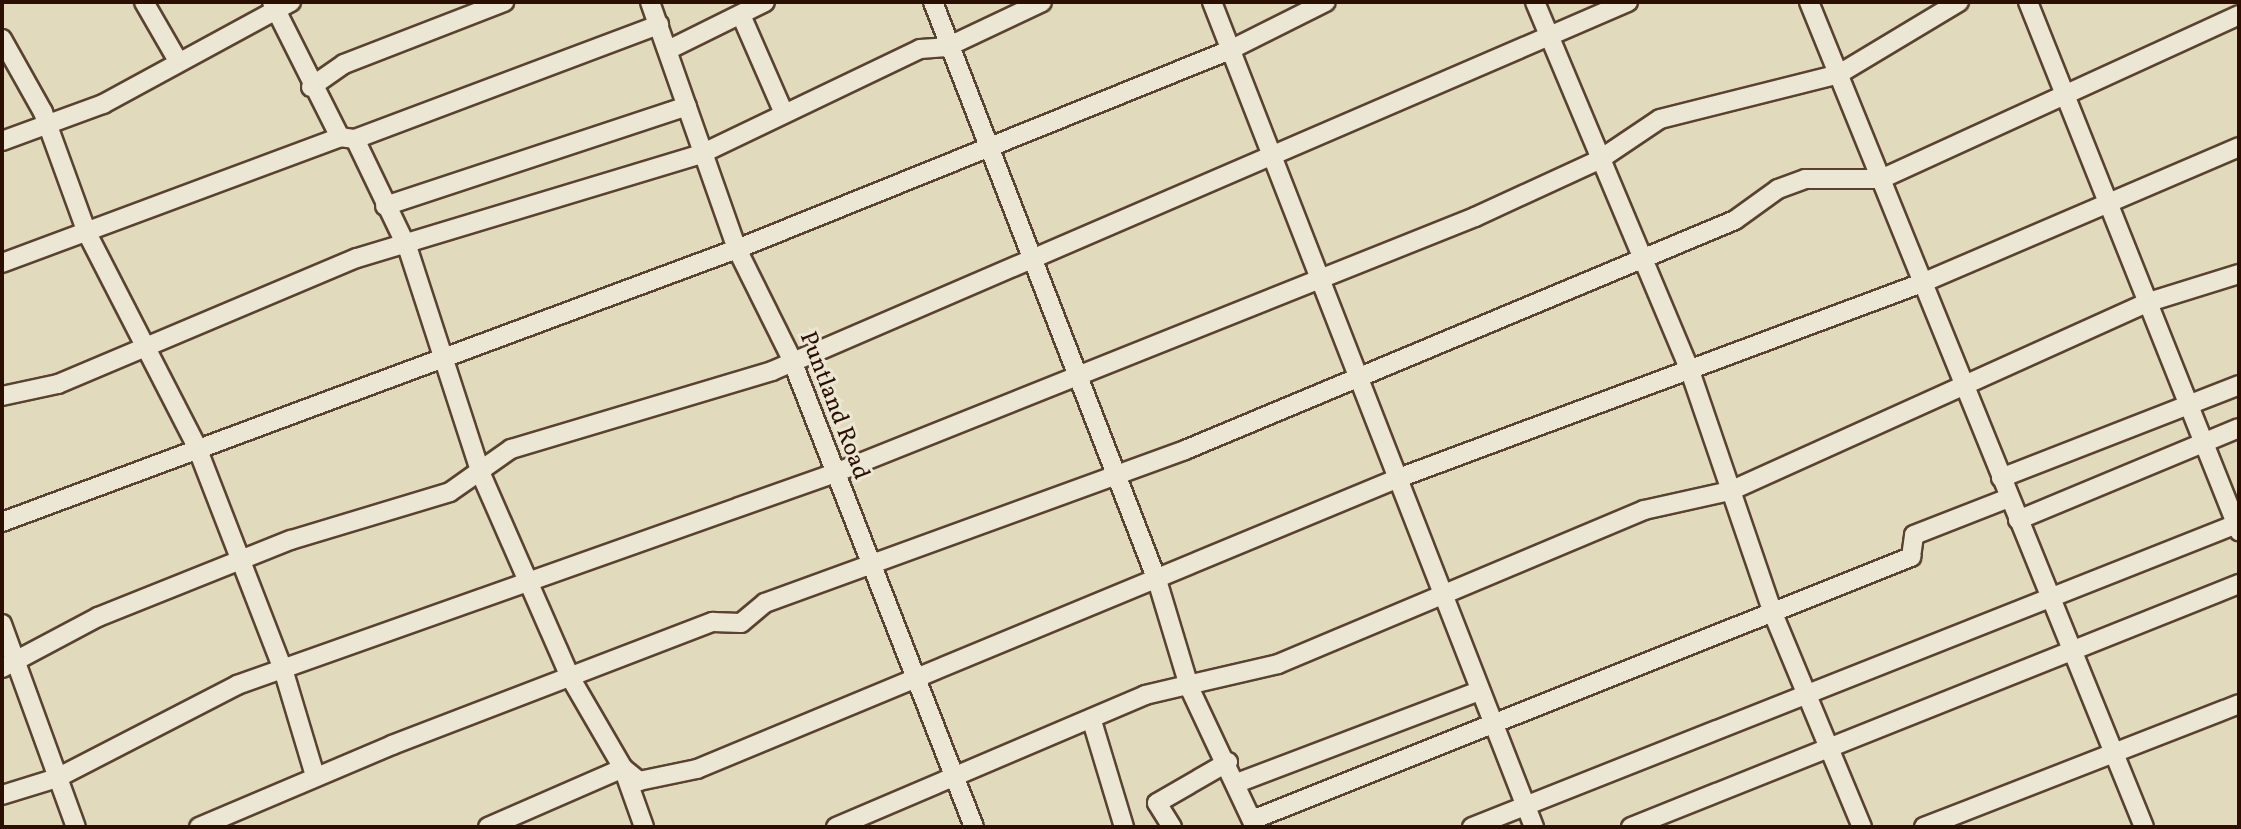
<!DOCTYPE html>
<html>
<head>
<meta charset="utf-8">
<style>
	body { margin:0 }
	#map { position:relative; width:2241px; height:829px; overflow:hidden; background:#e2dabd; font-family:Vollkorn,serif }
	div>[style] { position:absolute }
	.roads { filter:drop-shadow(2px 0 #59422f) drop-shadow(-2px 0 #59422f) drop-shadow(0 2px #59422f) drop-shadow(0 -2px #59422f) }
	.minor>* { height:18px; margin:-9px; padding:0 9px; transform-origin:9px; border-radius:9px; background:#ece7d4 }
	span { translate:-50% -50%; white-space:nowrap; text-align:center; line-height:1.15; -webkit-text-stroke:6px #ece7d4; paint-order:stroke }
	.street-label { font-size:24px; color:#2b0f00 }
	.frame { position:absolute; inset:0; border:4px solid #2b0f00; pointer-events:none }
</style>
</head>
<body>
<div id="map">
	<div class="roads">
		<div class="minor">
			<i style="left:144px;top:2px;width:68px;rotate:60deg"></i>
			<i style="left:272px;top:2px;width:151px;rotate:63.3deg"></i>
			<i style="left:340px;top:137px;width:15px;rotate:8deg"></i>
			<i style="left:355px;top:139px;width:122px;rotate:64.3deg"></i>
			<i style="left:408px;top:249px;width:237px;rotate:72deg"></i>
			<i style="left:481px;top:474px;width:222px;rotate:66.3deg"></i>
			<i style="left:570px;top:677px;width:105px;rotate:59.8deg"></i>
			<i style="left:623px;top:768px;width:63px;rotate:70.4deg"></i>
			<i style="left:650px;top:2px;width:262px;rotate:70.6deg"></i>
			<i style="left:737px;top:249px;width:122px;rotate:63.6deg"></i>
			<i style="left:791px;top:358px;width:503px;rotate:68.68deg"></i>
			<i style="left:933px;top:2px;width:620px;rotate:68.82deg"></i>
			<i style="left:1157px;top:580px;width:114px;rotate:73.2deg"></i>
			<i style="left:1190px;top:689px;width:153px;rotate:64.8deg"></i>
			<i style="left:1212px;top:2px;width:886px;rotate:68.68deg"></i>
			<i style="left:1535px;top:2px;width:397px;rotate:67.2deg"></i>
			<i style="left:1689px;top:368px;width:257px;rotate:71.1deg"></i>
			<i style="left:1772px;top:611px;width:234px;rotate:67.4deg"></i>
			<i style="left:1809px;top:2px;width:890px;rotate:67.9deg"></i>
			<i style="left:2028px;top:2px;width:570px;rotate:68.25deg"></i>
			<i style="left:741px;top:15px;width:105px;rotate:66.4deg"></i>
			<i style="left:2px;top:39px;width:84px;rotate:60.7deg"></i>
			<i style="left:43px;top:112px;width:129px;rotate:70deg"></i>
			<i style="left:87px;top:233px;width:238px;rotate:62.8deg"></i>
			<i style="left:196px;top:445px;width:240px;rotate:68.8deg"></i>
			<i style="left:283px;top:669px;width:112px;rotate:73.3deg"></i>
			<i style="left:668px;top:50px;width:108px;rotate:-26.3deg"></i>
			<i style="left:311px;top:87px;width:40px;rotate:-34.9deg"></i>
			<i style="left:344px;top:64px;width:172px;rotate:-21.2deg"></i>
			<i style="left:355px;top:139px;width:325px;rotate:-20.6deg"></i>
			<i style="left:2px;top:141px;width:108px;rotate:-20.1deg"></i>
			<i style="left:103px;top:104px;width:214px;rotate:-28.5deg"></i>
			<i style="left:385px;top:206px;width:318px;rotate:-18.3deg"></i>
			<i style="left:2px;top:263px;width:361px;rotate:-20.4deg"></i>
			<i style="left:2px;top:396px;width:57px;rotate:-12.1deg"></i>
			<i style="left:58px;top:384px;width:324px;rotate:-22.9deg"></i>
			<i style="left:357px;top:258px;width:359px;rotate:-16.8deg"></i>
			<i style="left:701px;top:154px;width:243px;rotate:-25.6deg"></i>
			<i style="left:920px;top:49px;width:27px;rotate:-4deg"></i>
			<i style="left:947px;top:47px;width:105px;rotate:-25.3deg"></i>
			<i style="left:2001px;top:478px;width:256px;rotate:-21.3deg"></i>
			<i style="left:2018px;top:520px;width:239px;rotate:-22.6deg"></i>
			<i style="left:2px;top:522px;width:784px;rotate:-20.38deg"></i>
			<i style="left:737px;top:249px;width:532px;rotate:-21.98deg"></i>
			<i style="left:1230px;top:50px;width:107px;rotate:-26.6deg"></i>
			<i style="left:2px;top:624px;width:216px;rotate:70deg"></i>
			<i style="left:2px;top:668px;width:109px;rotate:-28deg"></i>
			<i style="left:98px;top:617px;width:208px;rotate:-21.8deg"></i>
			<i style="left:291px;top:540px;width:166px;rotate:-16.8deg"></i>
			<i style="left:450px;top:492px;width:75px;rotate:-35.2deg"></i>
			<i style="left:511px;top:449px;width:272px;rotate:-16.6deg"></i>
			<i style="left:772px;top:371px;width:932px;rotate:-23.32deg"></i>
			<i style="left:1092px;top:721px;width:111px;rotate:73.2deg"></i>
			<i style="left:1237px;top:783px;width:259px;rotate:-20.8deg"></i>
			<i style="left:2px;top:795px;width:58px;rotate:-17.2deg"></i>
			<i style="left:57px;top:778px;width:203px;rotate:-27.3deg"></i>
			<i style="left:237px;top:685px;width:634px;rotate:-19.52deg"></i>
			<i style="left:835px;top:473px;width:689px;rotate:-21.8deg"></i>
			<i style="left:1475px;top:217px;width:136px;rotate:-24.7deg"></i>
			<i style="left:1599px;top:160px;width:73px;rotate:-33.9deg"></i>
			<i style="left:1660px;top:119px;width:185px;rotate:-14.1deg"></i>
			<i style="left:1839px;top:74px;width:140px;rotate:-31deg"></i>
			<i style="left:1252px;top:820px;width:710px;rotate:-21.76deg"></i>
			<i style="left:1911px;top:557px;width:22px;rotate:-82deg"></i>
			<i style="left:1914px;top:535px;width:102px;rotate:-21.3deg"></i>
			<i style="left:199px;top:827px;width:210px;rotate:-23deg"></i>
			<i style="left:392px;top:745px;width:344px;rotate:-21deg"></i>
			<i style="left:713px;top:622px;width:28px;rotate:2deg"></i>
			<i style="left:741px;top:623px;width:31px;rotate:-40deg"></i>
			<i style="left:765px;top:603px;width:447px;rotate:-20deg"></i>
			<i style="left:1185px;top:450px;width:596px;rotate:-22.69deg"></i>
			<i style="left:1735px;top:220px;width:53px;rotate:-35.8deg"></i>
			<i style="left:1778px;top:189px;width:29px;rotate:-20deg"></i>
			<i style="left:1805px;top:179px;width:76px"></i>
			<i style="left:1881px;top:179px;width:394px;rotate:-24.6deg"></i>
			<i style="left:488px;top:827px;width:147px;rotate:-23.6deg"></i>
			<i style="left:623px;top:768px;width:21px;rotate:39deg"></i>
			<i style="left:639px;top:781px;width:59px;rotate:-11.7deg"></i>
			<i style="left:697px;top:769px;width:757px;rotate:-22.53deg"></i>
			<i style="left:1396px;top:479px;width:561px;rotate:-20.44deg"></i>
			<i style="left:1922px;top:283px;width:345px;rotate:-23.2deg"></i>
			<i style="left:836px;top:827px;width:336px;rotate:-23.1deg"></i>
			<i style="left:1145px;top:695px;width:137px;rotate:-13.1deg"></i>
			<i style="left:1278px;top:664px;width:397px;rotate:-22.8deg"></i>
			<i style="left:1644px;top:510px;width:88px;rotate:-12.5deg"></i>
			<i style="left:1730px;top:491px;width:460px;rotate:-24.3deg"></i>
			<i style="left:2149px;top:302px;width:94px;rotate:-17.3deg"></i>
			<i style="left:1172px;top:827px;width:28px;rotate:-122deg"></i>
			<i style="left:1157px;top:803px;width:82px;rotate:-30deg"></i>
			<i style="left:1472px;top:827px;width:825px;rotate:-21.62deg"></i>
			<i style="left:1631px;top:827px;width:655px;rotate:-21.79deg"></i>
			<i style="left:1924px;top:827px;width:338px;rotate:-21.3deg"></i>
		</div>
	</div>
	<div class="street-label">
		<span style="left:833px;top:406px;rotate:69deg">Puntland Road</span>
	</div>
	<div class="frame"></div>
</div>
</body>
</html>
